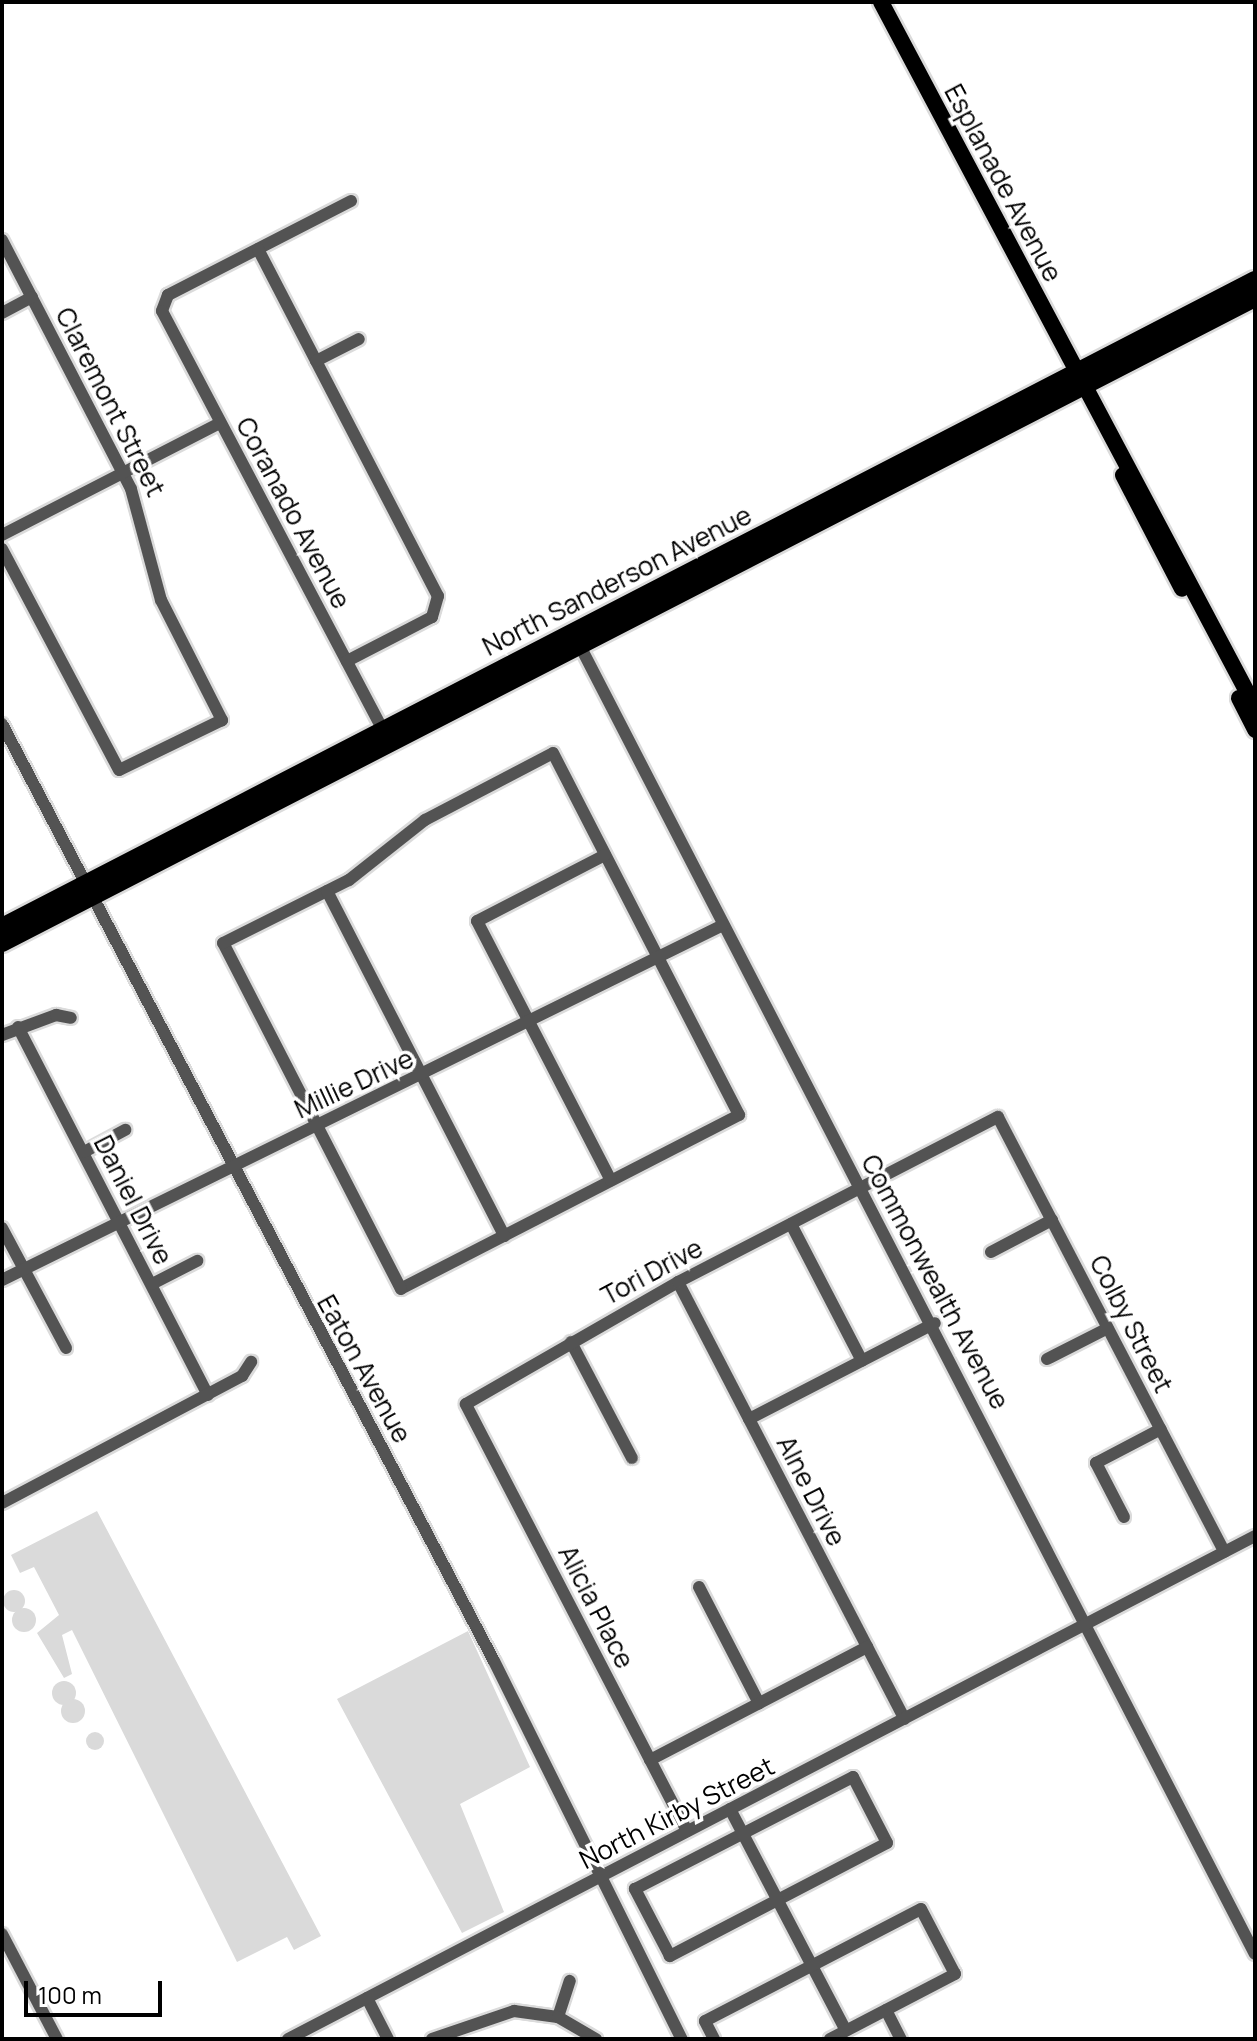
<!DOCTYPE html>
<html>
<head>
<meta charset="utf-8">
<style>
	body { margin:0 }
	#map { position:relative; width:1257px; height:2041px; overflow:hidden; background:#fff; font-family:Manrope,sans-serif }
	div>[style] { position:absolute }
	.green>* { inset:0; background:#dadada }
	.round { border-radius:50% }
	.roads { filter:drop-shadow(2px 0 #dbdbdb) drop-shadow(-2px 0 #dbdbdb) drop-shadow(0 2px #dbdbdb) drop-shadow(0 -2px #dbdbdb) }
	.minor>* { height:12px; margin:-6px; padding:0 6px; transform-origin:6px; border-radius:6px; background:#535353 }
	.major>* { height:16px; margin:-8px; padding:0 8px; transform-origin:8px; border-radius:8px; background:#000 }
	.highway>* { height:18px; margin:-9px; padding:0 9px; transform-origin:9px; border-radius:9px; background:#000 }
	span { translate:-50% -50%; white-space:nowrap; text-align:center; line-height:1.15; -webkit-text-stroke:7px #fff; paint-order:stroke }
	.street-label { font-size:26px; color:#000 }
	.frame { position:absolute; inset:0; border:4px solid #000; pointer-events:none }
	.scale { position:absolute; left:24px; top:1981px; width:138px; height:36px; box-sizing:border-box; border:4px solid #000; border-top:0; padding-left:10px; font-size:24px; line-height:28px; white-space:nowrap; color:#000; -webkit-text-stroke:6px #fff; paint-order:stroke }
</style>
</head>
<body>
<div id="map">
	<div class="green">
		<i style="clip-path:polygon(97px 1511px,321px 1936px,294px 1950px,287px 1937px,237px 1962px,72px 1630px,62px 1635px,72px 1674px,64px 1678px,37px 1633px,59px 1615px,34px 1567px,20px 1573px,11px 1555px)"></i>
		<i class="round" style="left:3px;top:1590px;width:22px;height:22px"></i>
		<i class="round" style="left:12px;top:1608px;width:24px;height:24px"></i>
		<i style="clip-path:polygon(468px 1631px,530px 1767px,460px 1804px,504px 1912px,462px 1933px,337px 1699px)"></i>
		<i class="round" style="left:52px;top:1681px;width:24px;height:24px"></i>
		<i class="round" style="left:61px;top:1699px;width:24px;height:24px"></i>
		<i class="round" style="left:86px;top:1732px;width:18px;height:18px"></i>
	</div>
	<div class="roads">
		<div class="minor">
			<i style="left:351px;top:201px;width:206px;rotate:152.8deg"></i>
			<i style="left:168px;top:295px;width:17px;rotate:111deg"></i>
			<i style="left:162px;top:311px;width:480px;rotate:62.2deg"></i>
			<i style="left:2px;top:240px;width:280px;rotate:62.6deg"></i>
			<i style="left:131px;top:489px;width:115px;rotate:74.9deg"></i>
			<i style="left:161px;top:600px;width:135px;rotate:63.1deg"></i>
			<i style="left:222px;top:720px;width:114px;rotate:154.1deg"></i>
			<i style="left:119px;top:770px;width:250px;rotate:-117.9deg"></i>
			<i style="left:258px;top:249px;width:391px;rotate:62.6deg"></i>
			<i style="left:438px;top:596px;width:22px;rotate:106deg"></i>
			<i style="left:432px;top:617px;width:96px;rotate:152.6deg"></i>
			<i style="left:2px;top:313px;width:34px;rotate:-28deg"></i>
			<i style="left:316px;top:361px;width:48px;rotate:-27.1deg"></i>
			<i style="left:2px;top:535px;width:245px;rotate:-27.2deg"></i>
			<i style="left:578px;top:642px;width:1476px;rotate:62.71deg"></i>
			<i style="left:2px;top:724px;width:1058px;rotate:62.3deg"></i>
			<i style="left:494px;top:1661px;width:422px;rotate:63.6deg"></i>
			<i style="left:553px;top:753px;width:407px;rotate:62.8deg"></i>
			<i style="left:739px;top:1115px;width:380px;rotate:152.8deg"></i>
			<i style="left:401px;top:1289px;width:389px;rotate:-117.2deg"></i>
			<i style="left:223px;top:943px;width:141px;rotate:-26.6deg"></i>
			<i style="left:349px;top:880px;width:97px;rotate:-38.3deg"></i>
			<i style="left:425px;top:820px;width:144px;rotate:-27.6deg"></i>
			<i style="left:605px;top:855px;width:144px;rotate:152.7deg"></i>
			<i style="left:477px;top:921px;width:292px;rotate:62.7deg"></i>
			<i style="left:327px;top:891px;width:388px;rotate:62.8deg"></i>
			<i style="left:18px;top:1027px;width:414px;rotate:62.7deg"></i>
			<i style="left:2px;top:1035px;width:58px;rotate:-20.3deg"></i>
			<i style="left:56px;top:1015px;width:15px;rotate:11deg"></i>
			<i style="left:84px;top:1152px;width:47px;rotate:-28.2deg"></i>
			<i style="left:791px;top:1224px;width:154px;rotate:62.6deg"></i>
			<i style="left:2px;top:1228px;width:136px;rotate:61.9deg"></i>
			<i style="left:991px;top:1252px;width:69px;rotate:-27.7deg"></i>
			<i style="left:2px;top:1280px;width:804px;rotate:-26.21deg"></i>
			<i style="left:678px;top:1282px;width:492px;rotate:62.6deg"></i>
			<i style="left:152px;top:1284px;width:51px;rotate:-27.1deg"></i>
			<i style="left:571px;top:1342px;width:131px;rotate:62.3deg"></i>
			<i style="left:1047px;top:1359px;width:68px;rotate:-26.9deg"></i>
			<i style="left:749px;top:1419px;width:209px;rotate:-27.3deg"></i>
			<i style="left:2px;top:1503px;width:272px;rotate:-27.9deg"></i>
			<i style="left:242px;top:1376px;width:17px;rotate:-57deg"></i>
			<i style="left:1124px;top:1517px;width:61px;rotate:-117.4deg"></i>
			<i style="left:1096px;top:1463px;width:73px;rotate:-27.6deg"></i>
			<i style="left:699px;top:1587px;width:131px;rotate:62.7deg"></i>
			<i style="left:650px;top:1760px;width:245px;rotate:-27.5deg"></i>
			<i style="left:853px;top:1777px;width:74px;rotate:62.7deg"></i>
			<i style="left:887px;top:1843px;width:245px;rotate:152.5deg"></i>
			<i style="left:670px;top:1956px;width:76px;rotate:-117.6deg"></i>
			<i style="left:635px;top:1889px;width:245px;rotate:-27.2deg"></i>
			<i style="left:730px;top:1809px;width:250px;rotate:62.4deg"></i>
			<i style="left:687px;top:1831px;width:481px;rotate:-117.4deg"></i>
			<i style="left:466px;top:1404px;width:245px;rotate:-29.9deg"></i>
			<i style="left:678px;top:1282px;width:360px;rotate:-27.3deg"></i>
			<i style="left:998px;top:1117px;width:490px;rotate:62.5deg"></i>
			<i style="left:2px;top:1934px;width:119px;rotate:62.4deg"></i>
			<i style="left:367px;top:1998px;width:46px;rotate:62.9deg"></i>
			<i style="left:886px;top:2010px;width:33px;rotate:63deg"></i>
			<i style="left:558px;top:2017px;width:38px;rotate:-72deg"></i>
			<i style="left:288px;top:2039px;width:1090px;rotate:-27.48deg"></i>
			<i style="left:432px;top:2039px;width:87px;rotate:-18.9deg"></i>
			<i style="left:514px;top:2011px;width:44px;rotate:7.8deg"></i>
			<i style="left:558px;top:2017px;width:44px;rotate:30.1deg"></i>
			<i style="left:714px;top:2039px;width:20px;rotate:-117deg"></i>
			<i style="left:705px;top:2021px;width:243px;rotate:-27.4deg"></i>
			<i style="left:921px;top:1909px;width:73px;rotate:62.4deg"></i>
			<i style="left:955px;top:1974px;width:141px;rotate:152.5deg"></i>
		</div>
		<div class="major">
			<i style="left:881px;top:2px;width:798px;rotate:62.05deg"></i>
			<i style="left:1123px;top:475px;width:128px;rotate:62.6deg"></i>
			<i style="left:1239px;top:698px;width:36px;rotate:63deg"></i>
		</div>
		<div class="highway">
			<i style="left:2px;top:927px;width:1410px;rotate:-27.31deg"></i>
			<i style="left:2px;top:943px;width:1409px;rotate:-27.24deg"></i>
		</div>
	</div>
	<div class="street-label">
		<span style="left:1003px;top:183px;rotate:62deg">Esplanade Avenue</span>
		<span style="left:110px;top:402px;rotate:63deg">Claremont Street</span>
		<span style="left:293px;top:513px;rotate:62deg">Coranado Avenue</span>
		<span style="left:617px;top:581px;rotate:-27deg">North Sanderson Avenue</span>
		<span style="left:354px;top:1084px;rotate:-25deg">Millie Drive</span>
		<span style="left:133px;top:1200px;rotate:63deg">Daniel Drive</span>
		<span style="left:652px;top:1272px;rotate:-28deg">Tori Drive</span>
		<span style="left:935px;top:1282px;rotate:62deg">Commonwealth Avenue</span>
		<span style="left:1131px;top:1324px;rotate:63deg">Colby Street</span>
		<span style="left:364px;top:1369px;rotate:61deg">Eaton Avenue</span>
		<span style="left:811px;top:1491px;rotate:63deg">Alne Drive</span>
		<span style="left:596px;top:1607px;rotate:63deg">Alicia Place</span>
		<span style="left:677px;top:1813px;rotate:-27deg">North Kirby Street</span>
	</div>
	<div class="frame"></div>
	<div class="scale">100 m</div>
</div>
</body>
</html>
